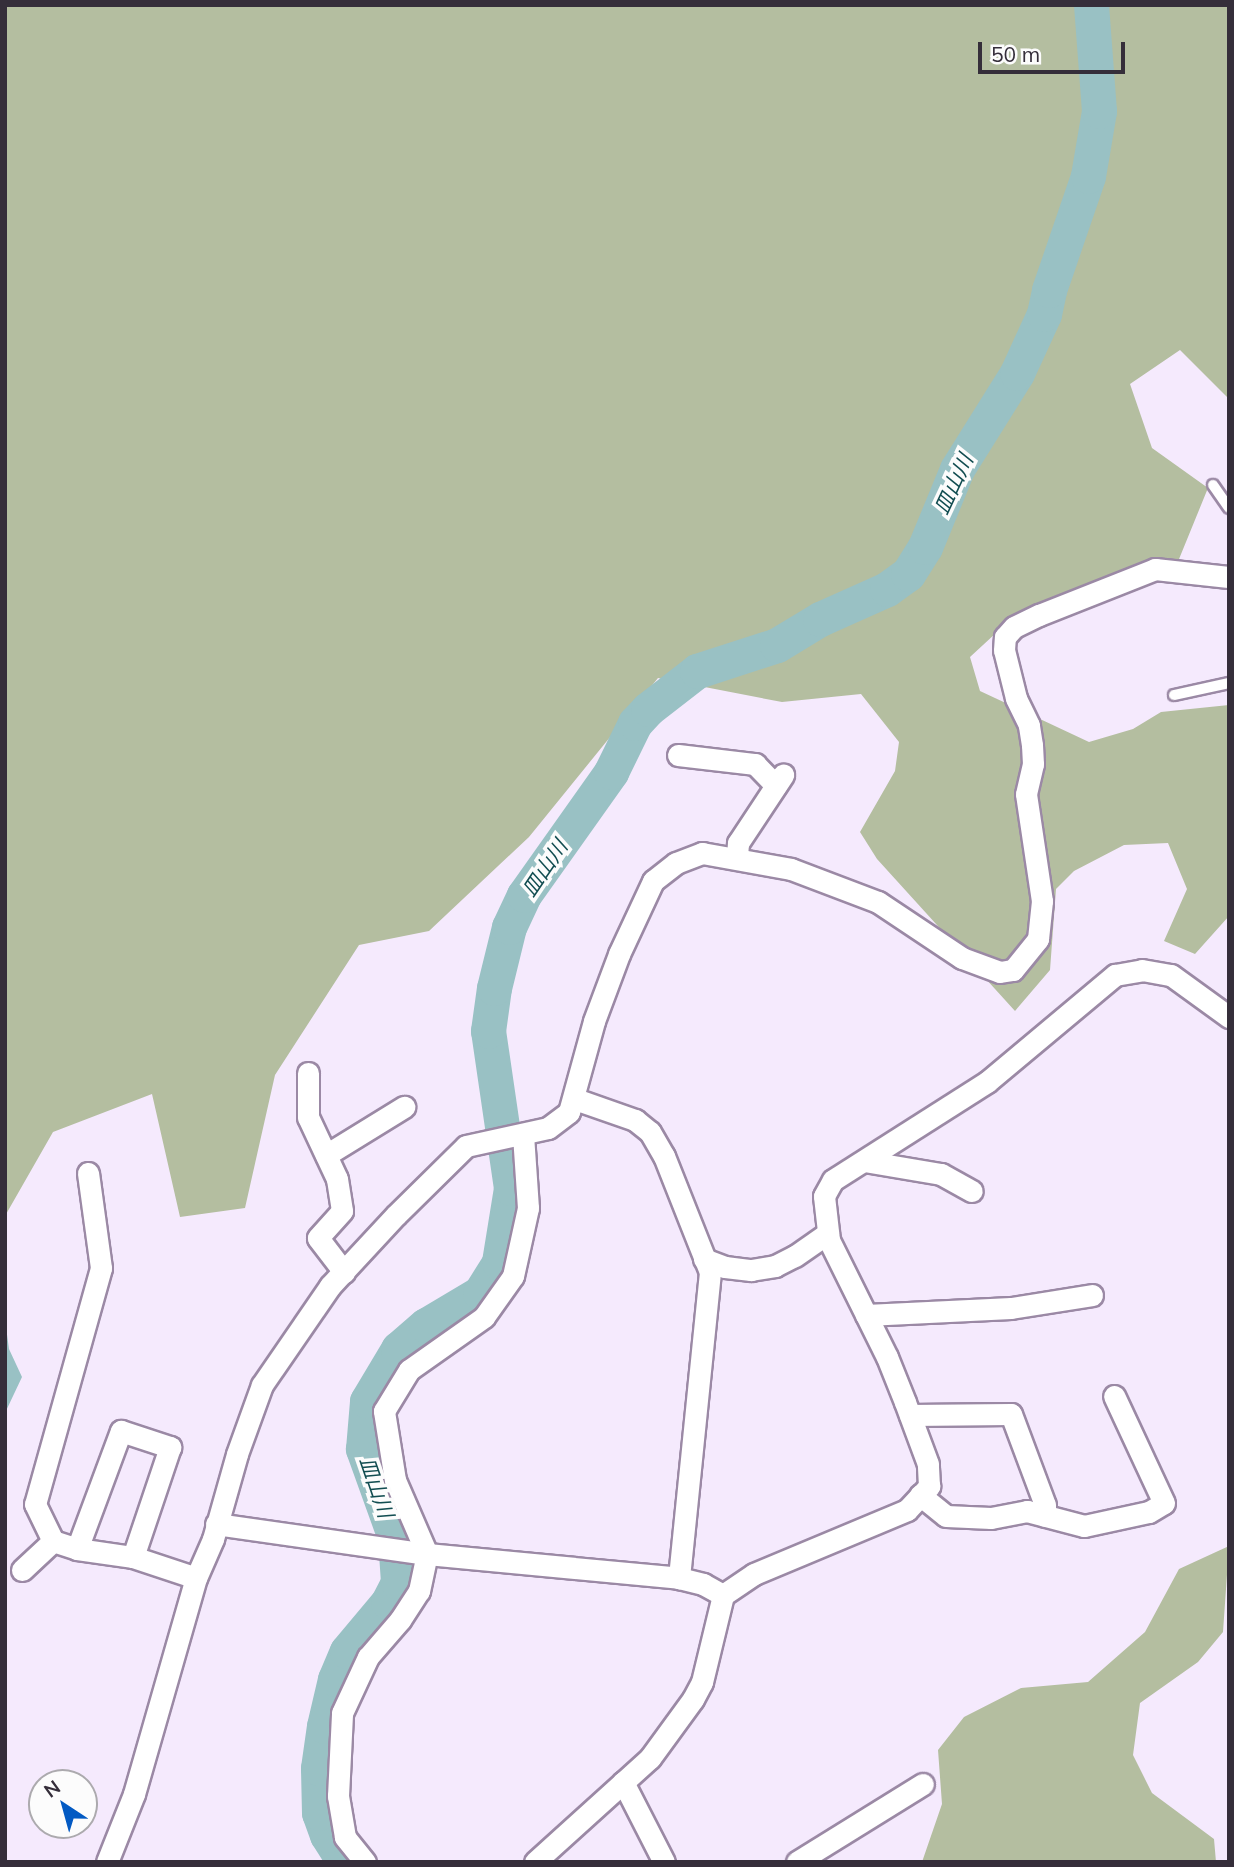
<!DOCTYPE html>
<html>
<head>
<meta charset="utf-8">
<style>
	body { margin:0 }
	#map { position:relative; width:1234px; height:1867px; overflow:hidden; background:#f5eafd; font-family:Mulish,"Noto Sans JP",sans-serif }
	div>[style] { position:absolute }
	.forest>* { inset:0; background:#b4bea0 }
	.water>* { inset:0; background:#99c1c4 }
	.river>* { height:35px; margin:-17.5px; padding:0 17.5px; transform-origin:17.5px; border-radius:17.5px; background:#99c1c4 }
	.roads { filter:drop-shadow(2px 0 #9b89a5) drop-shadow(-2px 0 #9b89a5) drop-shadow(0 2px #9b89a5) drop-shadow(0 -2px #9b89a5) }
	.service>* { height:10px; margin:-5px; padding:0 5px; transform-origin:5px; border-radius:5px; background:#fff }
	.minor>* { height:21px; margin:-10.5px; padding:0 10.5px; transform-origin:10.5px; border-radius:10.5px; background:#fff }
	span { translate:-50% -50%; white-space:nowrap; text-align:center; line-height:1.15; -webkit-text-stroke:7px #fcfcfc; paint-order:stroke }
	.water-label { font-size:21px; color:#124d51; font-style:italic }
	.frame { position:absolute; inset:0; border:7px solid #352e3a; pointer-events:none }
	.north { position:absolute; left:28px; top:1769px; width:70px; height:70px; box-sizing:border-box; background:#fcfcfc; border:2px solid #acaaae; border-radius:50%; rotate:324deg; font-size:19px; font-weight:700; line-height:28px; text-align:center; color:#352e3a }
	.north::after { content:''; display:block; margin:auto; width:24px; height:32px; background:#035ac3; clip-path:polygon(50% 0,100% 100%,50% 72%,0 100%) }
	.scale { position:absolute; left:978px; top:42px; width:147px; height:32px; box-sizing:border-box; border:4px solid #352e3a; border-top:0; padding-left:9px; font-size:21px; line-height:24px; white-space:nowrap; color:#352e3a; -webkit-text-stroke:5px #fcfcfc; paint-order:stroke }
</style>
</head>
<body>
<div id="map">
	<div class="forest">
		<i style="clip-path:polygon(5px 5px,1229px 5px,1229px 399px,1180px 350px,1130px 384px,1152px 448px,1208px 488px,1177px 564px,1009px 621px,970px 657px,980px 691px,1089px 742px,1133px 729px,1161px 712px,1229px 705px,1229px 916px,1195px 954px,1164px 941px,1187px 889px,1168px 843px,1124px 845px,1074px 871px,1056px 889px,1050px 970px,1015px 1011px,877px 859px,860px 832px,895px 771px,899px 742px,861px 694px,782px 702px,658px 678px,529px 837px,429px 931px,359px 945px,275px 1075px,245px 1208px,180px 1217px,152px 1094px,53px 1132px,5px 1216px)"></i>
		<i style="clip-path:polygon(1229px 1546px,1223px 1632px,1198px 1662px,1140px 1703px,1133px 1755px,1152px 1793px,1214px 1839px,1216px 1862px,922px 1862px,942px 1804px,938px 1750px,964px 1717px,1021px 1688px,1088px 1682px,1145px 1632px,1179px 1569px)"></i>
	</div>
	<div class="water">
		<i style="clip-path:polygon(5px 1320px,9px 1349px,22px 1377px,5px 1413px)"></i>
	</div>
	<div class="river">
		<i style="left:344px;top:1862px;width:32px;rotate:-122deg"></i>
		<i style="left:327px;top:1835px;width:23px;rotate:-110deg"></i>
		<i style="left:319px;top:1813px;width:45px;rotate:-91.3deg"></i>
		<i style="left:318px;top:1768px;width:42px;rotate:-81.9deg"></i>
		<i style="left:324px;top:1726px;width:48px;rotate:-76.8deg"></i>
		<i style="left:335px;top:1679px;width:30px;rotate:-67deg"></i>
		<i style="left:347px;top:1651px;width:64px;rotate:-50.1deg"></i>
		<i style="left:388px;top:1602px;width:22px;rotate:-63deg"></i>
		<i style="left:398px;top:1582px;width:44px;rotate:-93.9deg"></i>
		<i style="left:395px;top:1538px;width:95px;rotate:-109.8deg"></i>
		<i style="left:363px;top:1449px;width:48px;rotate:-85.2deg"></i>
		<i style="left:367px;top:1401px;width:61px;rotate:-59.2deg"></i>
		<i style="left:398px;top:1349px;width:37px;rotate:-41deg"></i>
		<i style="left:426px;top:1325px;width:63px;rotate:-30.7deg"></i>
		<i style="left:480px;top:1293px;width:36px;rotate:-58deg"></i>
		<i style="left:499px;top:1262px;width:75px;rotate:-80.8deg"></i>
		<i style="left:511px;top:1188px;width:159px;rotate:-98.3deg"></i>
		<i style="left:488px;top:1031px;width:43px;rotate:-82.1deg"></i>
		<i style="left:494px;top:988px;width:63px;rotate:-76.2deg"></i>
		<i style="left:509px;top:927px;width:35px;rotate:-65deg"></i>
		<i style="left:524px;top:895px;width:151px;rotate:-54.7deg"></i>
		<i style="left:611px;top:772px;width:55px;rotate:-63.9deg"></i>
		<i style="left:635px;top:723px;width:19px;rotate:-47deg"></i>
		<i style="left:648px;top:709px;width:62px;rotate:-37.8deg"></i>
		<i style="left:697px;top:671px;width:84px;rotate:-18deg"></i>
		<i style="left:777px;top:645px;width:50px;rotate:-31.2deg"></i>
		<i style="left:820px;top:619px;width:73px;rotate:-24.1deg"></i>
		<i style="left:887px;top:589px;width:26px;rotate:-36deg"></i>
		<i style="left:908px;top:574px;width:32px;rotate:-58deg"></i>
		<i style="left:925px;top:547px;width:84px;rotate:-67.7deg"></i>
		<i style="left:957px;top:469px;width:113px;rotate:-58deg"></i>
		<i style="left:1017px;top:373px;width:65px;rotate:-65.4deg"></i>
		<i style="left:1044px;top:314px;width:25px;rotate:-78deg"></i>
		<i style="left:1049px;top:290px;width:120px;rotate:-71.1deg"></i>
		<i style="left:1088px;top:176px;width:66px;rotate:-80.4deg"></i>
		<i style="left:1099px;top:111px;width:106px;rotate:-94.3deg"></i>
	</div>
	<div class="roads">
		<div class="service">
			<i style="left:1213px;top:485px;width:28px;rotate:55deg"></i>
			<i style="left:1174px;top:695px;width:56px;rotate:-12.3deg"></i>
		</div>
		<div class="minor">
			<i style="left:678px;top:755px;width:78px;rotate:6.7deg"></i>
			<i style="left:755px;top:764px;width:30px;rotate:46deg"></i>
			<i style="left:737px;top:857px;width:14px;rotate:-86deg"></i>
			<i style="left:738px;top:843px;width:82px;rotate:-56.5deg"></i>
			<i style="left:308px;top:1073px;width:44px;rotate:90deg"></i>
			<i style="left:308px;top:1117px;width:68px;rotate:64.9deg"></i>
			<i style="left:337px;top:1179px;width:32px;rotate:81deg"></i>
			<i style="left:342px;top:1211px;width:36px;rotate:132deg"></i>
			<i style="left:318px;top:1238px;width:43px;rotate:52.6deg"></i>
			<i style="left:575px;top:1099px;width:64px;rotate:19.3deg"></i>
			<i style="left:635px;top:1120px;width:19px;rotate:39deg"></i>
			<i style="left:650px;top:1132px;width:28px;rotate:60deg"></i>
			<i style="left:664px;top:1156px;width:125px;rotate:68.4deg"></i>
			<i style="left:710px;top:1272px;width:308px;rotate:95.8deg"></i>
			<i style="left:326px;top:1155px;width:92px;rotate:-31.6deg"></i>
			<i style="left:864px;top:1161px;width:78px;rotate:9.6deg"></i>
			<i style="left:941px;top:1174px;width:35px;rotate:29deg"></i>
			<i style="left:88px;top:1173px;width:96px;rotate:82.2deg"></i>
			<i style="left:101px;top:1268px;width:245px;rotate:105.6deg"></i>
			<i style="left:35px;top:1504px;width:41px;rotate:64.1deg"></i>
			<i style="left:53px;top:1541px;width:25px;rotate:18deg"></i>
			<i style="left:77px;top:1549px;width:57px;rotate:8.1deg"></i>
			<i style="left:133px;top:1557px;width:66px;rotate:18.4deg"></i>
			<i style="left:704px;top:1259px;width:22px;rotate:21deg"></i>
			<i style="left:725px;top:1267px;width:26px;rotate:7deg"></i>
			<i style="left:751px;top:1270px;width:24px;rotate:-9deg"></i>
			<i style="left:775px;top:1266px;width:22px;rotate:-27deg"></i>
			<i style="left:795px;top:1256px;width:40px;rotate:-34.9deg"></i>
			<i style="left:866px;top:1315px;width:145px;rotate:-2.8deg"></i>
			<i style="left:1011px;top:1308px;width:82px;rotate:-9.1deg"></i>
			<i style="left:910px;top:1415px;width:101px;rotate:-0.6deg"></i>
			<i style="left:1011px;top:1414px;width:97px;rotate:69.5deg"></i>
			<i style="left:1045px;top:1505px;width:11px;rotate:90deg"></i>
			<i style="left:920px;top:1495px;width:33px;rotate:39deg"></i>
			<i style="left:946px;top:1516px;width:45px;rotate:2.5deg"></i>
			<i style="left:991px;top:1518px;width:37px;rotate:-11deg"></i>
			<i style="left:1027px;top:1511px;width:59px;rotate:14.7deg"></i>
			<i style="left:1084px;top:1526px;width:66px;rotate:-12.2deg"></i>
			<i style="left:1149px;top:1512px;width:17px;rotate:-31deg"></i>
			<i style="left:1164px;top:1503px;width:118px;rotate:-115deg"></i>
			<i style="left:216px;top:1524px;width:213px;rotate:8.1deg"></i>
			<i style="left:427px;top:1554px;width:253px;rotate:5.4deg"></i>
			<i style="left:679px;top:1578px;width:25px;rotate:14deg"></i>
			<i style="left:703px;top:1584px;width:23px;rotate:29deg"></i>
			<i style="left:77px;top:1549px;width:126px;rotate:-69.6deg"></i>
			<i style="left:121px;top:1431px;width:52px;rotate:18.1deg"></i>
			<i style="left:170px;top:1447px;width:116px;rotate:108.6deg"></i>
			<i style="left:22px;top:1570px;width:42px;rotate:-43.1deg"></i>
			<i style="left:623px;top:1782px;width:90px;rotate:62.9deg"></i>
			<i style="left:107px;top:1862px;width:73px;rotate:-68.3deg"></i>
			<i style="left:134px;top:1794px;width:225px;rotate:-74deg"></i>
			<i style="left:196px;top:1578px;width:43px;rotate:-66.4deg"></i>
			<i style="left:213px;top:1539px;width:88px;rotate:-74.2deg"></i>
			<i style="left:237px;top:1454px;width:73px;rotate:-70.1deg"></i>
			<i style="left:262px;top:1385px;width:120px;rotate:-55.5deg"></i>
			<i style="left:330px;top:1286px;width:97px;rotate:-47.1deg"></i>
			<i style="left:396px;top:1215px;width:98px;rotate:-44.6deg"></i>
			<i style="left:466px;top:1146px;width:84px;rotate:-12.4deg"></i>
			<i style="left:548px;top:1128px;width:26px;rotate:-37deg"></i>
			<i style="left:569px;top:1112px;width:94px;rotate:-74.6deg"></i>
			<i style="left:594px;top:1021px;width:72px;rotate:-69.5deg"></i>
			<i style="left:619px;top:954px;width:81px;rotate:-65deg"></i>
			<i style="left:653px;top:881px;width:29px;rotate:-38deg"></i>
			<i style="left:676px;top:863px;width:28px;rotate:-21deg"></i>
			<i style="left:702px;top:853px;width:90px;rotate:10.2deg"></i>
			<i style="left:791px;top:869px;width:93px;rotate:20.8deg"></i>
			<i style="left:878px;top:902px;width:101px;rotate:33.7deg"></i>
			<i style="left:962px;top:958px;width:40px;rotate:20.2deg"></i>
			<i style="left:1000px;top:972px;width:13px;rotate:-9deg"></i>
			<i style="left:1013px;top:970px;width:40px;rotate:-51deg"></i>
			<i style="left:1038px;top:939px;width:38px;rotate:-84deg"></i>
			<i style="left:1042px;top:901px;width:108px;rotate:-98.5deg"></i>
			<i style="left:1026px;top:794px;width:31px;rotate:-77deg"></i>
			<i style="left:1033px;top:764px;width:19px;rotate:-93deg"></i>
			<i style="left:1032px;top:745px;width:20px;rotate:-99deg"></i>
			<i style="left:1029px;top:725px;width:30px;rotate:-116deg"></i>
			<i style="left:1016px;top:698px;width:49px;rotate:-104deg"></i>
			<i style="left:1004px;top:650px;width:13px;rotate:-86deg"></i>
			<i style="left:1005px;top:637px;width:13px;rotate:-48deg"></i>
			<i style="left:1014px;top:627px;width:28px;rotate:-26deg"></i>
			<i style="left:1039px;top:615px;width:125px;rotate:-21.6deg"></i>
			<i style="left:1155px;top:569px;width:74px;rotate:6.2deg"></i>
			<i style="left:365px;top:1862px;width:32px;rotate:-129deg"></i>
			<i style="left:345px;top:1837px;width:42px;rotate:-99.7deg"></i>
			<i style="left:338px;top:1796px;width:83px;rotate:-87.2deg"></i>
			<i style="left:342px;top:1713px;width:62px;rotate:-65.1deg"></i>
			<i style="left:368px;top:1657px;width:49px;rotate:-49.1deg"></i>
			<i style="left:400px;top:1620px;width:35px;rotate:-57deg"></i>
			<i style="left:419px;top:1591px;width:38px;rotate:-78deg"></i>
			<i style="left:427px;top:1554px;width:81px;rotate:-113.4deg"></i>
			<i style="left:395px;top:1480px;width:70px;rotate:-99.1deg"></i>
			<i style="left:384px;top:1411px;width:48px;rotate:-58.6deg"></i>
			<i style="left:409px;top:1370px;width:92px;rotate:-35.2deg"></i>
			<i style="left:484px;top:1317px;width:50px;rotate:-54.7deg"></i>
			<i style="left:513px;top:1276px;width:70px;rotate:-77.6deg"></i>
			<i style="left:528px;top:1208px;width:73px;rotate:-93.9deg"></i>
			<i style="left:535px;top:1862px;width:155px;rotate:-42.1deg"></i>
			<i style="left:650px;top:1758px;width:73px;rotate:-53.9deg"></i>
			<i style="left:693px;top:1699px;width:19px;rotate:-62deg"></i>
			<i style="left:702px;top:1682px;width:89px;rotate:-76.4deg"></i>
			<i style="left:723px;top:1595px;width:37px;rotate:-34deg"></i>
			<i style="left:754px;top:1574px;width:166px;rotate:-22.7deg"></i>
			<i style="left:907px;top:1510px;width:33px;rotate:-47deg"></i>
			<i style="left:929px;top:1486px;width:22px;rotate:-93deg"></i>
			<i style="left:928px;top:1464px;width:66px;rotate:-110.4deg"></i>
			<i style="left:905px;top:1402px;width:48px;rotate:-111.8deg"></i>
			<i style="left:887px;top:1357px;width:131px;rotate:-116.4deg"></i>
			<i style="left:829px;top:1240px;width:44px;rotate:-96.5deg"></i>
			<i style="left:824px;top:1196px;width:18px;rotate:-61deg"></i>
			<i style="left:833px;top:1180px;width:183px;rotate:-32.5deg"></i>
			<i style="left:987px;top:1082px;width:167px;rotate:-39.9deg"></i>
			<i style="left:1115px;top:975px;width:27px;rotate:-10deg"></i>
			<i style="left:1142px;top:970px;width:29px;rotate:10deg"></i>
			<i style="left:1171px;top:975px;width:72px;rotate:35.9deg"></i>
			<i style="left:797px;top:1862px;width:148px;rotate:-31.8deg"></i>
		</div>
	</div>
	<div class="water-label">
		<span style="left:953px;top:484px;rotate:-65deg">皿山川</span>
		<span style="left:544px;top:868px;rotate:-56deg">皿山川</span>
		<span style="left:377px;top:1487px;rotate:71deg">皿山川</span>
	</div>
	<div class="frame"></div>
	<div class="north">N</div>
	<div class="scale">50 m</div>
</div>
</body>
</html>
